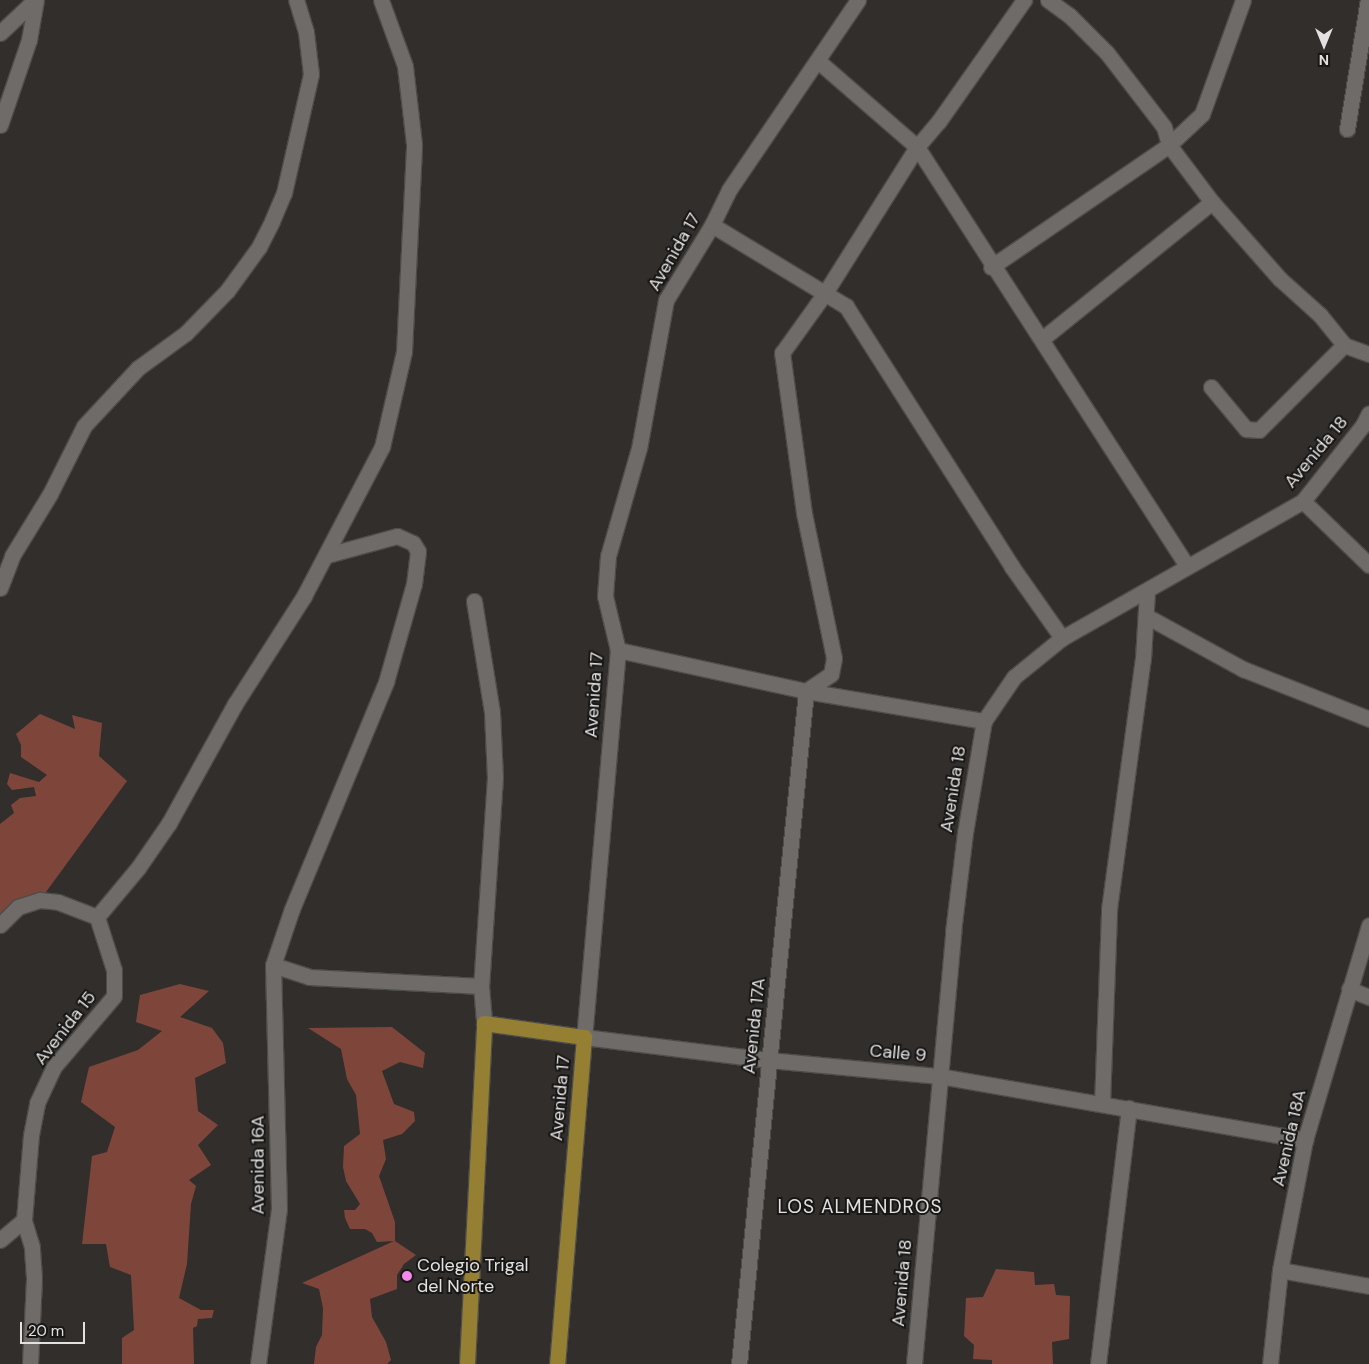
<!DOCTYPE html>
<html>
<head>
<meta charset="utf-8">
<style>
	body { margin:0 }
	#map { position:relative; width:1369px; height:1364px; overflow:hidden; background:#312e2c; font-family:"DM Sans",sans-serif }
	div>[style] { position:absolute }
	.green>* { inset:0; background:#7e463b }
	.roads { filter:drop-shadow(1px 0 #4e4c49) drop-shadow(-1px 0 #4e4c49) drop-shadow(0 1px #4e4c49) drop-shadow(0 -1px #4e4c49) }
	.minor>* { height:15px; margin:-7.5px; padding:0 7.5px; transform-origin:7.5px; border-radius:7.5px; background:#6e6b69 }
	.major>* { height:15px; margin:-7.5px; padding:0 7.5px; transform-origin:7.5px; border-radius:7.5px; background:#947f32 }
	.dots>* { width:14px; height:14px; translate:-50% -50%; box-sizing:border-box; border:2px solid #181716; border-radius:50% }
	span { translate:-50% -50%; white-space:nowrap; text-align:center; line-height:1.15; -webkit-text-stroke:4px #181716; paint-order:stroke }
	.street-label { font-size:18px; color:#e3e1e0 }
	.poi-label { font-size:18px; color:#e3e1e0 }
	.left { translate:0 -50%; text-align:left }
	.neighbourhood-label { font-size:19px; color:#e3e1e0; letter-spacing:1px }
	.north { position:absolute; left:1299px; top:20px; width:50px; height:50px; -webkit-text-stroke:4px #181716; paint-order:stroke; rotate:180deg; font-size:14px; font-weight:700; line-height:20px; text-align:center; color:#e3e1e0 }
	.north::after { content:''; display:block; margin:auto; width:18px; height:22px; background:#e3e1e0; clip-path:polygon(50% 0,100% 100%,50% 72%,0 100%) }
	.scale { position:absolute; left:20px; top:1322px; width:65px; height:22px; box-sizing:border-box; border:2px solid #e3e1e0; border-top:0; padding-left:6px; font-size:15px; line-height:18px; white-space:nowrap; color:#e3e1e0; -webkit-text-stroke:4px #181716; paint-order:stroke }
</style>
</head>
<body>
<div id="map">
	<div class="green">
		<i style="clip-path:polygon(40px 714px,75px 729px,72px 715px,102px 723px,99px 756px,127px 781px,46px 892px,0 924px,0 824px,14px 813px,11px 805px,20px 798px,36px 796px,34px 787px,12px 790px,7px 784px,10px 773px,39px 782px,47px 775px,21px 757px,21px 745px,16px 734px)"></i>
		<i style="clip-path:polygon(180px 984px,209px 991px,180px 1017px,212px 1028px,223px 1043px,226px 1063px,195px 1078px,198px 1111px,218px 1125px,198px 1145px,211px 1165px,189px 1180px,196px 1186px,191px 1204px,187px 1264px,179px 1298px,201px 1310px,214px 1310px,212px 1318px,198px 1319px,197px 1326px,193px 1328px,194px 1364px,122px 1364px,122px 1338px,134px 1330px,131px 1275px,110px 1267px,106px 1244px,82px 1244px,92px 1156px,107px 1152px,115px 1127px,81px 1102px,89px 1067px,138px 1050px,162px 1031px,136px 1022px,140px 995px)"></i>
		<i style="clip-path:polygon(392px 1027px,425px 1053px,423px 1068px,400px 1062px,382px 1071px,394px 1104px,414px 1112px,415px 1121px,402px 1134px,383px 1140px,386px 1159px,379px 1176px,395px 1222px,395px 1241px,416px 1255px,404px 1264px,397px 1275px,397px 1289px,370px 1299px,372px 1317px,386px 1342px,391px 1360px,387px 1364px,314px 1364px,316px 1347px,322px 1335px,323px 1308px,319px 1289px,302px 1283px,394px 1241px,377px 1242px,372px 1233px,365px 1229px,350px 1229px,345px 1218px,344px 1210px,355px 1210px,360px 1204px,346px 1181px,343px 1167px,344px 1146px,360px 1134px,356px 1095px,347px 1079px,341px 1049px,308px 1028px)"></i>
		<i style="clip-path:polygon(996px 1269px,1034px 1272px,1035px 1285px,1054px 1284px,1056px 1295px,1070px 1296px,1069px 1339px,1052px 1342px,1053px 1364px,992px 1364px,992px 1360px,973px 1359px,974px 1345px,964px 1336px,966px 1298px,983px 1297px)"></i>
	</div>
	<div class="roads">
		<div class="minor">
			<i style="left:858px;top:0;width:230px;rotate:124.2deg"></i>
			<i style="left:729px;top:190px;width:39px;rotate:116deg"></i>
			<i style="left:712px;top:225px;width:88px;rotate:121.5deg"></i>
			<i style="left:666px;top:300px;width:150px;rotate:100.3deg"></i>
			<i style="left:639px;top:448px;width:112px;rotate:106deg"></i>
			<i style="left:608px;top:556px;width:40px;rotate:94.3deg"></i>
			<i style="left:605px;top:596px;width:56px;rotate:76.5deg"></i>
			<i style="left:618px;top:650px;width:388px;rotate:95deg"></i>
			<i style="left:584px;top:1037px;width:186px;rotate:7.1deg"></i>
			<i style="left:769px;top:1060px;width:171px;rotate:5.4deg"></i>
			<i style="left:939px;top:1076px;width:372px;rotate:9.9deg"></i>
			<i style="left:1048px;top:0;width:27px;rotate:36deg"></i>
			<i style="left:1070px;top:16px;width:52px;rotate:45deg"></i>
			<i style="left:1107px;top:53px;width:93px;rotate:52.4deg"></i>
			<i style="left:1164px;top:127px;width:19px;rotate:74deg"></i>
			<i style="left:1169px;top:145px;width:71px;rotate:53deg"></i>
			<i style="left:1212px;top:202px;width:103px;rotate:48.6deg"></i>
			<i style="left:1280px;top:279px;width:54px;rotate:42deg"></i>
			<i style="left:1320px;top:315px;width:38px;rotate:51deg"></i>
			<i style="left:1344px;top:345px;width:27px;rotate:20deg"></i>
			<i style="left:0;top:33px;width:48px;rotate:-43.3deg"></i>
			<i style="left:818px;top:61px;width:131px;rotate:41deg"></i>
			<i style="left:917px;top:147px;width:497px;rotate:57.2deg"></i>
			<i style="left:0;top:125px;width:90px;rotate:-71.2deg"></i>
			<i style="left:29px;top:40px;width:41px;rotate:-80.1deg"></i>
			<i style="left:1347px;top:129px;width:131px;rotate:-80.8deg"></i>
			<i style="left:712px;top:225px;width:157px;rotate:31.2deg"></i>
			<i style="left:846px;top:306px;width:309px;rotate:57.5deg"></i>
			<i style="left:1012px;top:567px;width:87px;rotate:54.8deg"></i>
			<i style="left:991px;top:267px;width:216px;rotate:-34.4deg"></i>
			<i style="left:1169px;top:145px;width:45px;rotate:-43.2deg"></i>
			<i style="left:1202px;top:114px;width:121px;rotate:-70.2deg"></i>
			<i style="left:1042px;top:339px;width:218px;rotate:-38.9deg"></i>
			<i style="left:1211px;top:387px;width:55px;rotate:50.2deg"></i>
			<i style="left:1246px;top:429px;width:13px;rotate:4deg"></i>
			<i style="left:1259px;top:430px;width:120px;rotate:-45deg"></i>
			<i style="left:1303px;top:501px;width:92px;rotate:44.1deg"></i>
			<i style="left:0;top:588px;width:34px;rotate:-69deg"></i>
			<i style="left:12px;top:556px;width:73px;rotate:-58.5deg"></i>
			<i style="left:50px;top:494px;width:76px;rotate:-63.4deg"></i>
			<i style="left:84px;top:426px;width:79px;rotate:-47deg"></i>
			<i style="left:138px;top:368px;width:59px;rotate:-36.1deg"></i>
			<i style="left:186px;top:333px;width:59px;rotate:-45.7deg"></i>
			<i style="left:227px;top:291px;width:54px;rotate:-54deg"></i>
			<i style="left:259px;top:247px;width:29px;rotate:-63deg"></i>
			<i style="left:272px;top:221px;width:30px;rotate:-67deg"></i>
			<i style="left:284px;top:193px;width:122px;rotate:-77.2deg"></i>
			<i style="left:311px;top:74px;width:42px;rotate:-96.8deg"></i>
			<i style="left:306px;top:32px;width:34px;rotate:-107deg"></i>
			<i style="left:474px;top:601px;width:112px;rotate:80.8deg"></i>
			<i style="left:492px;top:712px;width:65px;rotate:87.4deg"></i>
			<i style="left:495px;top:777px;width:209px;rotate:93.8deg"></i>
			<i style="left:481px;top:986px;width:37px;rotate:85deg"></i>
			<i style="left:1146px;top:616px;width:111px;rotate:28.7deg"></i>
			<i style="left:1243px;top:669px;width:136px;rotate:21.6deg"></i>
			<i style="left:618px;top:650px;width:192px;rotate:12.3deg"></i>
			<i style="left:806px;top:691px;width:181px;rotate:9.6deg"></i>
			<i style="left:806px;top:691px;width:30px;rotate:-34deg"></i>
			<i style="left:831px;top:674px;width:16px;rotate:-79deg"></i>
			<i style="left:834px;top:658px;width:148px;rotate:-101.7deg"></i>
			<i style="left:804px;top:513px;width:162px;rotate:-97.8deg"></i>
			<i style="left:782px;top:353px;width:74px;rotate:-54.4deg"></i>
			<i style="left:825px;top:293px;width:173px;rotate:-57.8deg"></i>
			<i style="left:917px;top:147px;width:34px;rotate:-50deg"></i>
			<i style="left:939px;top:121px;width:148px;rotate:-54.9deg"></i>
			<i style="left:97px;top:917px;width:64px;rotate:-50.1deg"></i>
			<i style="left:138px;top:868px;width:55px;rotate:-55.4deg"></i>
			<i style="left:169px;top:823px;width:136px;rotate:-61deg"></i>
			<i style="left:235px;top:704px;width:128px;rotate:-57.4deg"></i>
			<i style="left:304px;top:596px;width:168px;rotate:-62.4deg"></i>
			<i style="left:382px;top:447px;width:98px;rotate:-77deg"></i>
			<i style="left:404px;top:352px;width:208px;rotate:-87.2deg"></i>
			<i style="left:414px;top:144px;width:79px;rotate:-96.6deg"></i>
			<i style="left:405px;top:66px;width:70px;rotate:-110deg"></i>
			<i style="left:0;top:925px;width:25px;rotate:-45deg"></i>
			<i style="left:18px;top:907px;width:23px;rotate:-18deg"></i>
			<i style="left:40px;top:900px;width:18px;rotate:6deg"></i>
			<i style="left:58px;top:902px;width:42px;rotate:21deg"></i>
			<i style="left:273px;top:965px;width:38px;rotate:18deg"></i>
			<i style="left:309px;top:977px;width:172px;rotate:3deg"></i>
			<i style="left:1349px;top:989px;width:22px;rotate:22deg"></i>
			<i style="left:1102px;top:1104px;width:195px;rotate:-87.9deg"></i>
			<i style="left:1109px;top:909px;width:252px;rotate:-82.3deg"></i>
			<i style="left:1143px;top:659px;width:68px;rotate:-86.6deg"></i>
			<i style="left:0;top:1240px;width:31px;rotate:-40deg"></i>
			<i style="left:1280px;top:1270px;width:90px;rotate:10.2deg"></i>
			<i style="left:30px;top:1364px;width:86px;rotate:-87.3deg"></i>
			<i style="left:34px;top:1278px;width:31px;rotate:-94deg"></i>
			<i style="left:32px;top:1247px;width:28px;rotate:-107deg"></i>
			<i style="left:24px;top:1220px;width:85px;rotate:-85.3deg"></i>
			<i style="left:31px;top:1135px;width:33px;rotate:-79deg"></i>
			<i style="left:37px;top:1103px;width:38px;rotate:-65deg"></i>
			<i style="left:53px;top:1068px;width:94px;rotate:-49.7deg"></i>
			<i style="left:114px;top:996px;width:26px;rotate:-90deg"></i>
			<i style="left:114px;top:970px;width:56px;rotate:-107.8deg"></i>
			<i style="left:258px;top:1364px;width:156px;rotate:-82.3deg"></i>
			<i style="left:279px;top:1209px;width:244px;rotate:-91.4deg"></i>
			<i style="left:273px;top:965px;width:59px;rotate:-71.3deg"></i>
			<i style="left:292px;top:909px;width:246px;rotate:-67.5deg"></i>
			<i style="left:386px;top:682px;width:102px;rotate:-74.1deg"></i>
			<i style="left:414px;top:584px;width:33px;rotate:-83deg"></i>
			<i style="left:418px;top:551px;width:9px;rotate:-122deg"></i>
			<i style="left:413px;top:543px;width:17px;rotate:-156deg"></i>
			<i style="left:397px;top:536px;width:73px;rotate:164.8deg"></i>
			<i style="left:739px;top:1364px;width:676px;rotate:-84.31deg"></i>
			<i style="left:914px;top:1364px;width:434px;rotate:-84.8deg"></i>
			<i style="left:953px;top:932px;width:100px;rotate:-83.1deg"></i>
			<i style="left:965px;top:833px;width:114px;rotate:-80.4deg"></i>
			<i style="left:984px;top:721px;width:53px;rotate:-55.7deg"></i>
			<i style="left:1014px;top:677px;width:62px;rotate:-39.1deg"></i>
			<i style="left:1062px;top:638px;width:277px;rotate:-29.6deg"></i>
			<i style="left:1303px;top:501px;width:97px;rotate:-51.7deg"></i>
			<i style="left:1363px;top:425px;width:13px;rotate:-63deg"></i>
			<i style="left:1098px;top:1364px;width:258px;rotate:-83.1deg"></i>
			<i style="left:1270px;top:1364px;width:95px;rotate:-83.9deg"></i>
			<i style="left:1280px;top:1270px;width:132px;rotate:-79.1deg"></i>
			<i style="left:1305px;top:1140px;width:224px;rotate:-73.4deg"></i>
		</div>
		<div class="major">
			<i style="left:467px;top:1364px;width:341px;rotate:-87.1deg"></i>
			<i style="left:484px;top:1023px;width:101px;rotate:8deg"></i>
			<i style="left:584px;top:1037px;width:328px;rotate:94.7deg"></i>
		</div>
	</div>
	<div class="dots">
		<i style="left:407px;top:1276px;background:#f788eb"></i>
	</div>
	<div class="street-label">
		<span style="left:674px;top:252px;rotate:-60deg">Avenida 17</span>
		<span style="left:1316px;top:452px;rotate:-50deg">Avenida 18</span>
		<span style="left:594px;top:695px;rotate:-86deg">Avenida 17</span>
		<span style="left:953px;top:789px;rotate:-81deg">Avenida 18</span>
		<span style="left:754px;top:1026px;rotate:-84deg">Avenida 17A</span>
		<span style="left:65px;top:1028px;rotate:-52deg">Avenida 15</span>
		<span style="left:898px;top:1053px;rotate:5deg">Calle 9</span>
		<span style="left:560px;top:1098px;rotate:-85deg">Avenida 17</span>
		<span style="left:1289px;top:1138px;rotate:-77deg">Avenida 18A</span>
		<span style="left:258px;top:1165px;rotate:-90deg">Avenida 16A</span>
		<span style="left:902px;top:1283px;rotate:-85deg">Avenida 18</span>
	</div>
	<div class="poi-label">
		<span class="left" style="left:417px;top:1276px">Colegio Trigal<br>del Norte</span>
	</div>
	<div class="neighbourhood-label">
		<span style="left:860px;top:1207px">LOS ALMENDROS</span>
	</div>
	<div class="north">N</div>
	<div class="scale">20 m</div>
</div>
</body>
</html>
